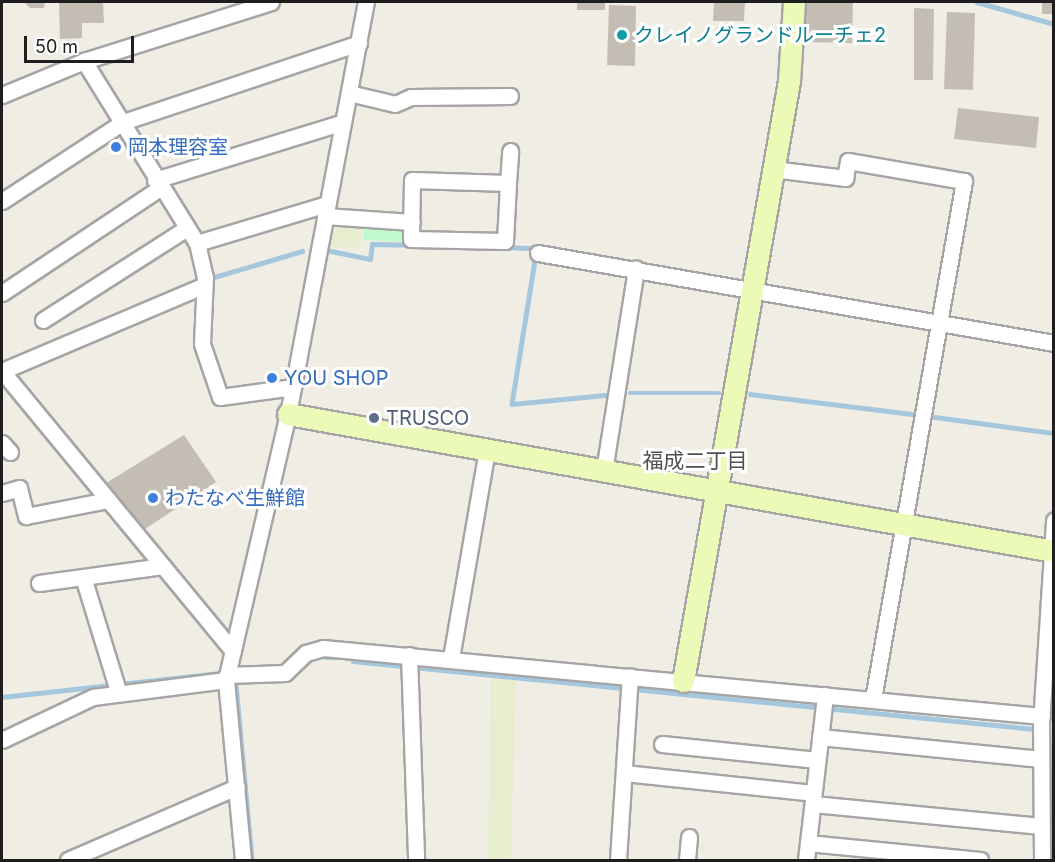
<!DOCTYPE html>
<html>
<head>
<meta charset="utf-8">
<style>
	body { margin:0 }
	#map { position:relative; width:1055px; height:862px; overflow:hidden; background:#efede4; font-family:Inter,"Noto Sans JP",sans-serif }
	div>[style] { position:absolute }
	.farmland>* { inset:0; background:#e7eecf }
	.park>* { inset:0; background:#c0face }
	.stream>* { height:4.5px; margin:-2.25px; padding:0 2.25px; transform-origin:2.25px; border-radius:2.25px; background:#a4c7dd }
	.building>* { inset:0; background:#c4bdb3 }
	.roads { filter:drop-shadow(2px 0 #a5a5a5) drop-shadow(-2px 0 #a5a5a5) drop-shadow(0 2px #a5a5a5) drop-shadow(0 -2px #a5a5a5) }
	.street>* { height:15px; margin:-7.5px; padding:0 7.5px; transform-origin:7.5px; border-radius:7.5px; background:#fff }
	.secondary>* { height:21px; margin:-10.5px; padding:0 10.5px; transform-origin:10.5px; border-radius:10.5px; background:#ecfab7 }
	.dots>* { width:16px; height:16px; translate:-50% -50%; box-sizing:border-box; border:3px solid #fff; border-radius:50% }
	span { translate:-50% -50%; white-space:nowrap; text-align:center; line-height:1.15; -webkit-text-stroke:6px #fff; paint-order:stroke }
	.culture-label { font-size:20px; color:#0d838f }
	.left { translate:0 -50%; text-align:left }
	.shop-label { font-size:20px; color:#366cbe }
	.service-label { font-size:20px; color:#4e5e75 }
	.neighbourhood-label { font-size:21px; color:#515151 }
	.frame { position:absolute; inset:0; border:3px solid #1e1e1e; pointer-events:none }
	.scale { position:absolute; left:24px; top:36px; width:110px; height:27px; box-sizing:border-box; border:3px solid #1e1e1e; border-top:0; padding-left:8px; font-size:18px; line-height:21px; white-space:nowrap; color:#1e1e1e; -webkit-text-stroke:4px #fff; paint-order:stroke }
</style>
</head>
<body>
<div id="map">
	<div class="farmland">
		<i style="clip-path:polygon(328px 221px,362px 224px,360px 249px,326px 246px)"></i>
		<i style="clip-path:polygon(491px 679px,516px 680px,511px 860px,488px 860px)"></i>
	</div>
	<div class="park">
		<i style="clip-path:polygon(363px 223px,406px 225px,405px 242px,363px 240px)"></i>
	</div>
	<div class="stream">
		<i style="left:977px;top:2px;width:80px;rotate:15.9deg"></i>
		<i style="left:503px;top:247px;width:34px;rotate:2deg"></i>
		<i style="left:537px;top:248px;width:158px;rotate:99.1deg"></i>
		<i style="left:512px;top:404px;width:93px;rotate:-5.5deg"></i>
		<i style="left:326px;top:250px;width:45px;rotate:11.6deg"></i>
		<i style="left:370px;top:259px;width:15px;rotate:-82deg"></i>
		<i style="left:372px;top:244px;width:39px;rotate:1deg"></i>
		<i style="left:211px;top:278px;width:95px;rotate:-16.5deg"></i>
		<i style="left:630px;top:393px;width:89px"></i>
		<i style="left:750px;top:394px;width:163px;rotate:7deg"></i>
		<i style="left:935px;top:417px;width:120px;rotate:7.7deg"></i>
		<i style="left:326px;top:658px;width:11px"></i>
		<i style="left:353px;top:661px;width:684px;rotate:5.7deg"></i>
		<i style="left:236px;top:684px;width:177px;rotate:84.8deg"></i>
		<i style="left:2px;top:697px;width:219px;rotate:-6.3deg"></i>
	</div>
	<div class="building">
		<i style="clip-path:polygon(24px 2px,45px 2px,44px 8px,30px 8px)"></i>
		<i style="clip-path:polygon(59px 2px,103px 2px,104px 23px,82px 23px,82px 38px,60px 39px)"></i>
		<i style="clip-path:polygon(577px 2px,605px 2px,605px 10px,577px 10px)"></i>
		<i style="clip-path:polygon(714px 2px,745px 2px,744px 21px,713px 21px)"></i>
		<i style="clip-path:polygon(805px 2px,853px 2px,852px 43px,804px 42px)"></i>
		<i style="clip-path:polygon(1042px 2px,1054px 2px,1054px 14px,1042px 14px)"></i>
		<i style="clip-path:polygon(609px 5px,636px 6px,635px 66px,607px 65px)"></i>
		<i style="clip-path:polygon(914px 8px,934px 9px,933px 80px,914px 80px)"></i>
		<i style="clip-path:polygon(947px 12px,975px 13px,973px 90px,944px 89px)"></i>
		<i style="clip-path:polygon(958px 108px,1039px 117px,1036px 148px,954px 139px)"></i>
		<i style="clip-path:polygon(184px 435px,216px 482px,142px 531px,103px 485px)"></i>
	</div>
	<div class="roads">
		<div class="street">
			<i style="left:84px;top:61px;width:214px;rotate:58.2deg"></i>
			<i style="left:197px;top:243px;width:136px;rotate:-16.7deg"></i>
			<i style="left:349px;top:93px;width:47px;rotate:13.4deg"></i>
			<i style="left:395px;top:104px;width:17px;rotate:-24deg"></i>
			<i style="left:411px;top:97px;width:99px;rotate:-0.6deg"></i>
			<i style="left:2px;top:95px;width:89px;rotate:-22.5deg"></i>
			<i style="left:84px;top:61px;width:196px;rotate:-17.5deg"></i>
			<i style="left:773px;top:169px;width:73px;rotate:7.1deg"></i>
			<i style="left:845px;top:178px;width:17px;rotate:-80deg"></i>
			<i style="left:848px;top:161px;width:118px;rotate:9.8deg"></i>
			<i style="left:964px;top:181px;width:526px;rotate:99.96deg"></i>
			<i style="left:155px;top:180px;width:197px;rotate:-17.1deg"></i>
			<i style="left:508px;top:183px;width:96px;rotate:-178.2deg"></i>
			<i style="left:412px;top:180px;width:59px;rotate:91deg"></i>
			<i style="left:411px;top:239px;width:94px;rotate:1.2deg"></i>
			<i style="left:505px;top:241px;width:58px;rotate:-87deg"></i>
			<i style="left:508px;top:183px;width:32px;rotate:-86deg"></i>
			<i style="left:2px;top:201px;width:145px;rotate:-33.1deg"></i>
			<i style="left:123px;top:122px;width:249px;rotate:-18.5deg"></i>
			<i style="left:325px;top:216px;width:87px;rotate:3.9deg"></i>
			<i style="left:197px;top:243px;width:35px;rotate:77deg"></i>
			<i style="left:205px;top:277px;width:67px;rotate:92.6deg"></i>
			<i style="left:202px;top:344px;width:56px;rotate:71.2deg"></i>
			<i style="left:220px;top:397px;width:74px;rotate:-7.8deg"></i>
			<i style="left:538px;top:253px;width:524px;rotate:9.89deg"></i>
			<i style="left:2px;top:293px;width:190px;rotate:-33.6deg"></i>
			<i style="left:43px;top:320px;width:171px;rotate:-32.6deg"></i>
			<i style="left:2px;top:371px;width:363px;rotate:50.5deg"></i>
			<i style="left:2px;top:371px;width:220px;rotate:-23deg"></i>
			<i style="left:2px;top:443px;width:12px;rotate:48deg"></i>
			<i style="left:604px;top:471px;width:205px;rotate:-81deg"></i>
			<i style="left:2px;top:493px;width:18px;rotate:-16deg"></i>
			<i style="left:19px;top:488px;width:29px;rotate:76deg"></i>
			<i style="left:26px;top:516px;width:84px;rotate:-11deg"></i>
			<i style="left:83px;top:577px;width:119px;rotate:72.9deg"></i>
			<i style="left:39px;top:583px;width:125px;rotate:-7.8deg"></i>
			<i style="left:409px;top:655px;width:205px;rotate:88deg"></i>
			<i style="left:451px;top:658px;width:212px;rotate:-80.2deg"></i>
			<i style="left:227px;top:675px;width:58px;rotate:-2deg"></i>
			<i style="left:285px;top:673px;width:29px;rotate:-44deg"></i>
			<i style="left:306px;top:653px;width:18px;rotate:-16deg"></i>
			<i style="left:323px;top:648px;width:722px;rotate:5.4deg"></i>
			<i style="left:820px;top:737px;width:222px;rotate:5.7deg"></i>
			<i style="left:2px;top:740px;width:101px;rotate:-25.3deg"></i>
			<i style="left:93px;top:697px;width:134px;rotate:-7.3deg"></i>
			<i style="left:662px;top:744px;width:156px;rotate:5.9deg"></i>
			<i style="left:624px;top:773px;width:190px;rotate:6deg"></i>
			<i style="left:813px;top:804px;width:229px;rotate:5.5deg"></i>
			<i style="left:808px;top:843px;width:173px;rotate:5.6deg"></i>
			<i style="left:68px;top:860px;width:184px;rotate:-23.4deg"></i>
			<i style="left:243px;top:860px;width:181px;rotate:-95.4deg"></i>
			<i style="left:226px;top:680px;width:273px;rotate:-76.9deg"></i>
			<i style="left:288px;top:414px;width:419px;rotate:-79.3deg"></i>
			<i style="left:618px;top:860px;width:184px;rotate:-86.3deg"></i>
			<i style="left:687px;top:860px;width:23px;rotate:-85deg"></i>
			<i style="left:806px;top:860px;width:166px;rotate:-83.4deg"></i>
			<i style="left:1042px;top:860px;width:137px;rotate:-90.4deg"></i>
			<i style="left:1041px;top:723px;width:203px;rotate:-86.3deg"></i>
		</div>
		<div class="secondary">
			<i style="left:288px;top:414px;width:772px;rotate:10.15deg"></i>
			<i style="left:683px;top:681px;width:609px;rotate:-79.98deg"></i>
			<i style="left:789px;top:81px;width:79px;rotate:-86.4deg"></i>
		</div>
	</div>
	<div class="dots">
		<i style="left:622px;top:35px;background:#0f9aa8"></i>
		<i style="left:116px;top:147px;background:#3f7fe0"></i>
		<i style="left:272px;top:378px;background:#3f7fe0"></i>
		<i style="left:374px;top:418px;background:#5c6f8a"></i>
		<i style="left:153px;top:498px;background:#3f7fe0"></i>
	</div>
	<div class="culture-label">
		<span class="left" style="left:634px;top:35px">クレイノグランドルーチェ2</span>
	</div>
	<div class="shop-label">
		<span class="left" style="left:128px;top:147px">岡本理容室</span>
		<span class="left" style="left:284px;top:378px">YOU SHOP</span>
		<span class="left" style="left:165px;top:498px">わたなべ生鮮館</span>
	</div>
	<div class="service-label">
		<span class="left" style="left:386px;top:418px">TRUSCO</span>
	</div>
	<div class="neighbourhood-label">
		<span style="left:695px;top:461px">福成二丁目</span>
	</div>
	<div class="frame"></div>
	<div class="scale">50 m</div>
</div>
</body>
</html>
